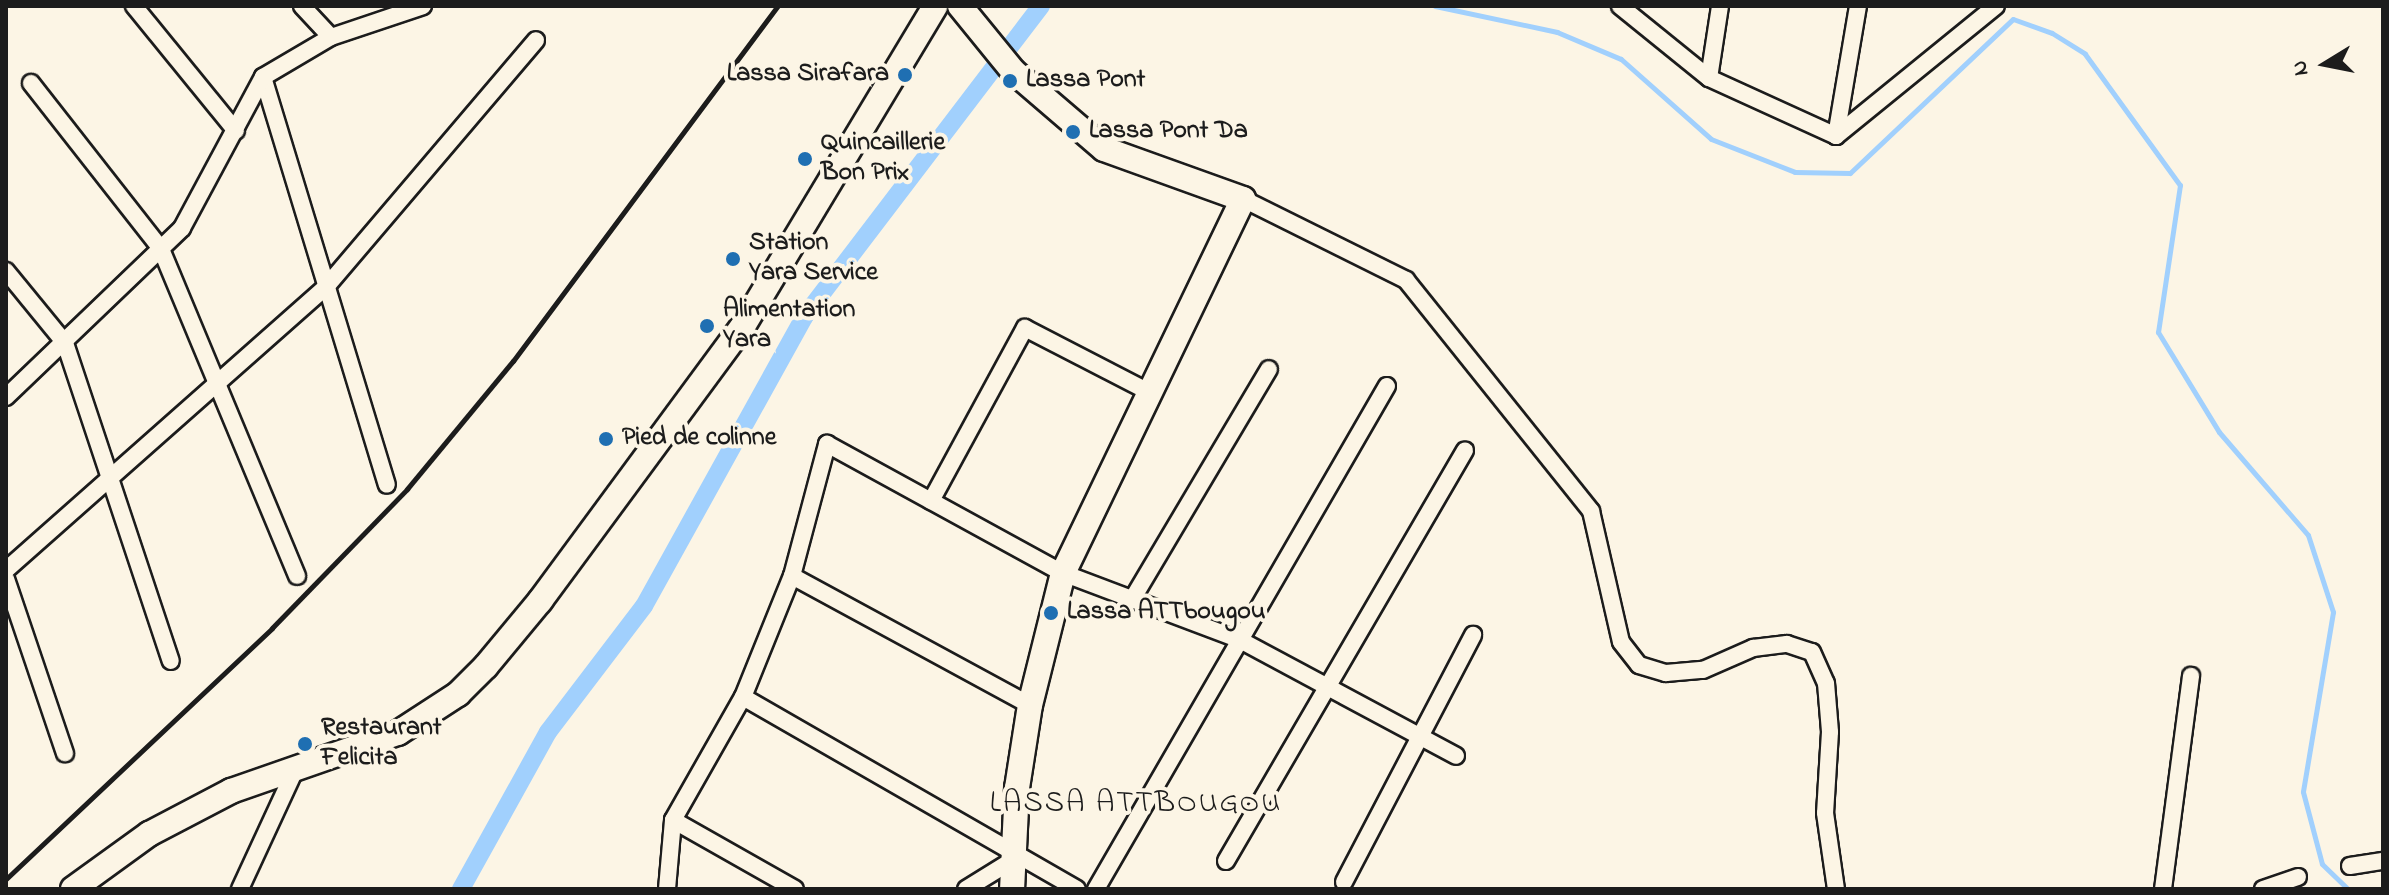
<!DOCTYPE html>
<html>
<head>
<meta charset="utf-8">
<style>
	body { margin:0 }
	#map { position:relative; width:2389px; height:895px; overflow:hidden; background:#fcf5e5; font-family:"Indie Flower",sans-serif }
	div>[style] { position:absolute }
	.stream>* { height:5px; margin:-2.5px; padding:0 2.5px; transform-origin:2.5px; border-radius:2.5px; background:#a1d0fd }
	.canal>* { height:18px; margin:-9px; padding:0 9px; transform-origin:9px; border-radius:9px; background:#a1d0fd }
	.roads { filter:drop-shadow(2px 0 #1c1c1c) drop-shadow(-2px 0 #1c1c1c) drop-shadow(0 2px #1c1c1c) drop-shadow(0 -2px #1c1c1c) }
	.street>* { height:16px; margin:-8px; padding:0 8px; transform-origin:8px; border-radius:8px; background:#fcf5e5 }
	.secondary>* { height:24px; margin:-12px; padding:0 12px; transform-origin:12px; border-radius:12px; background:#fcf5e5 }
	.rail>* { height:5px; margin:-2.5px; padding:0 2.5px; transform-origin:2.5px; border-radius:2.5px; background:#1c1c1c }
	.dots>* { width:22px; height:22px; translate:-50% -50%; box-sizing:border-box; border:4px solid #fcf5e5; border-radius:50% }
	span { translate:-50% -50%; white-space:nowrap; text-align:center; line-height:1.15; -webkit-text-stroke:8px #fcf5e5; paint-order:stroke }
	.poi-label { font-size:26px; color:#1c1c1c; font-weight:700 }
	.right { translate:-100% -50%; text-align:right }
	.left { translate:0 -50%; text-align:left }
	.quarter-label { font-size:30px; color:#1c1c1c; letter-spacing:2px }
	.frame { position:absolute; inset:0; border:8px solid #1c1c1c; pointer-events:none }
	.north { position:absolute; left:2285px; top:24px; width:80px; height:80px; -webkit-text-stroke:6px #fcf5e5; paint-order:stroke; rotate:260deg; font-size:22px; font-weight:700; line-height:32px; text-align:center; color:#1c1c1c }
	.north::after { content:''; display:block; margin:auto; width:28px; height:36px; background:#1c1c1c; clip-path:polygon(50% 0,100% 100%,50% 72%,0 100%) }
</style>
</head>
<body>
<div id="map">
	<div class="stream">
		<i style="left:1435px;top:6px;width:125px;rotate:12deg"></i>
		<i style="left:1557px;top:32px;width:69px;rotate:22.9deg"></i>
		<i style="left:1621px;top:59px;width:120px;rotate:41.6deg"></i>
		<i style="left:1711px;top:139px;width:90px;rotate:21.4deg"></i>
		<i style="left:1795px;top:172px;width:55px;rotate:1deg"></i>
		<i style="left:1850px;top:173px;width:224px;rotate:-43.4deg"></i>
		<i style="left:2013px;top:19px;width:41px;rotate:19.7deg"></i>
		<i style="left:2052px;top:33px;width:39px;rotate:32deg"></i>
		<i style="left:2085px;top:54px;width:162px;rotate:54.1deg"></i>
		<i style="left:2180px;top:185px;width:149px;rotate:98.5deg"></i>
		<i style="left:2158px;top:332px;width:117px;rotate:58.6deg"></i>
		<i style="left:2219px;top:432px;width:136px;rotate:49.2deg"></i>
		<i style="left:2308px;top:535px;width:81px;rotate:72deg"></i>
		<i style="left:2333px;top:612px;width:182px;rotate:99.5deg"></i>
		<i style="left:2303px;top:792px;width:74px;rotate:75.2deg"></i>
		<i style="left:2322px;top:864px;width:36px;rotate:44deg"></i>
	</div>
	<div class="canal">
		<i style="left:461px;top:889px;width:179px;rotate:-61deg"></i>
		<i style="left:548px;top:732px;width:158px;rotate:-52.7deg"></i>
		<i style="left:644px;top:606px;width:330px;rotate:-61deg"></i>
		<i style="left:804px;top:317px;width:391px;rotate:-52.7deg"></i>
	</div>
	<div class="roads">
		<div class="street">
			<i style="left:134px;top:6px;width:161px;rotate:50.8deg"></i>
			<i style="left:302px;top:6px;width:42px;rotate:46.9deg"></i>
			<i style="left:1620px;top:6px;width:114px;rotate:39deg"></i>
			<i style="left:1709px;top:78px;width:140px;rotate:24.5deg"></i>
			<i style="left:263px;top:77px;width:426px;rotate:73.1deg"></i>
			<i style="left:1709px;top:78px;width:73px;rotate:-81.3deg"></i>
			<i style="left:31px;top:83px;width:211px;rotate:51.9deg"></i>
			<i style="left:161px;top:249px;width:354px;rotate:67.4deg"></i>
			<i style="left:1836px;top:136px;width:206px;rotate:-39.1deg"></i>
			<i style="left:1836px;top:136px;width:132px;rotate:-80.4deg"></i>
			<i style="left:1243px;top:199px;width:182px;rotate:26.4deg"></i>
			<i style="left:1406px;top:280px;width:296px;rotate:51.3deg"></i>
			<i style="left:1591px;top:511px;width:134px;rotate:77.1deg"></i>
			<i style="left:1621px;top:642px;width:29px;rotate:52deg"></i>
			<i style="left:1639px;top:665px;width:28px;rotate:17deg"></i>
			<i style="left:1666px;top:673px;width:37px;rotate:-5deg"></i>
			<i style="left:1703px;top:670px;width:55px;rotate:-23.7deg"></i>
			<i style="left:1753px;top:648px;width:34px;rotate:-7deg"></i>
			<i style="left:1787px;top:644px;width:26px;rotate:18deg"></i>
			<i style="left:1812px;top:652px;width:34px;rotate:66deg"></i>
			<i style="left:1826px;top:683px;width:49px;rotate:85.3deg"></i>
			<i style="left:1830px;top:732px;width:81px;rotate:93.5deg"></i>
			<i style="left:1825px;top:813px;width:77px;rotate:81.8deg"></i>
			<i style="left:6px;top:271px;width:93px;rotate:50.7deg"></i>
			<i style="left:65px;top:343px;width:335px;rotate:71.6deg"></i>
			<i style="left:6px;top:397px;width:244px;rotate:-43.8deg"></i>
			<i style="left:182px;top:228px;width:171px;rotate:-61.8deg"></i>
			<i style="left:263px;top:77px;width:79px;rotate:-30.5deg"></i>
			<i style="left:331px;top:37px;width:97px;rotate:-18.6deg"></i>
			<i style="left:931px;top:501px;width:197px;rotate:-61.5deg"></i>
			<i style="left:1025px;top:328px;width:137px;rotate:27.3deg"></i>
			<i style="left:6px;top:570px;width:427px;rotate:-41.5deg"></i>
			<i style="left:326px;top:287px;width:324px;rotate:-49.6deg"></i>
			<i style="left:792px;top:576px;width:271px;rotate:28.5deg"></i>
			<i style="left:6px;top:579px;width:184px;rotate:71.3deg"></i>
			<i style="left:1133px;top:598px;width:266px;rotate:-59.3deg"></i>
			<i style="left:743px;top:697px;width:385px;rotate:29.9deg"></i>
			<i style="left:673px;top:820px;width:140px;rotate:29.5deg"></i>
			<i style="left:1226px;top:861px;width:475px;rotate:-59.8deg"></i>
			<i style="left:2350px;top:866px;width:33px;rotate:-9deg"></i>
			<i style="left:1344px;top:882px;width:279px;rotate:-62.4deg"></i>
			<i style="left:240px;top:889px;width:131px;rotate:-65.2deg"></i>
			<i style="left:667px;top:889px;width:69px;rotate:-85deg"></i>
			<i style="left:673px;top:820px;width:142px;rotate:-60.4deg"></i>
			<i style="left:743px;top:697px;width:131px;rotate:-68deg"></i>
			<i style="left:792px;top:576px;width:137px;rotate:-75.1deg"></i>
			<i style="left:827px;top:444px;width:269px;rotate:28.7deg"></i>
			<i style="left:1063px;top:573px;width:189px;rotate:20.7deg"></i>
			<i style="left:1240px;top:640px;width:245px;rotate:28.2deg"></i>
			<i style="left:966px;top:889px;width:55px;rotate:-31.7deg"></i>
			<i style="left:1096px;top:889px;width:581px;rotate:-59.95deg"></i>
			<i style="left:2163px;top:889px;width:215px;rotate:-82.5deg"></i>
			<i style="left:2263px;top:889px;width:37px;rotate:-19deg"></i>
		</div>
		<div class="secondary">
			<i style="left:960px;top:6px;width:84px;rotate:50.8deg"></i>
			<i style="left:1013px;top:71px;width:120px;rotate:40.6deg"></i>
			<i style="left:1104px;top:149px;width:148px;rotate:19.8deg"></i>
			<i style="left:1243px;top:199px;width:415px;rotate:115.7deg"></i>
			<i style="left:1063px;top:573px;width:136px;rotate:104deg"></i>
			<i style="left:1030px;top:705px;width:84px;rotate:98.9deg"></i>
			<i style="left:1017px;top:788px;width:101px;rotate:92.8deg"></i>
			<i style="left:73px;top:889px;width:94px;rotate:-35.9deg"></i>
			<i style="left:149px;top:834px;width:93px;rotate:-27.7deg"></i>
			<i style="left:231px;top:791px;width:177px;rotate:-19.2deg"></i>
			<i style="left:398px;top:733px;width:72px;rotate:-33deg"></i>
			<i style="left:458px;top:694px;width:40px;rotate:-45deg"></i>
			<i style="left:486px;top:666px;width:85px;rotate:-50.3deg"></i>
			<i style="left:540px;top:601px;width:342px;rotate:-53.6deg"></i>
			<i style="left:743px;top:326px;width:373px;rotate:-59deg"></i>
		</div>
	</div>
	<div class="rail">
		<i style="left:6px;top:879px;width:366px;rotate:-43.3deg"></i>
		<i style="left:272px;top:628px;width:194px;rotate:-45.8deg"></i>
		<i style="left:407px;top:489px;width:166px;rotate:-50.4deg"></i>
		<i style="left:513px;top:361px;width:443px;rotate:-53.3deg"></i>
	</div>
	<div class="dots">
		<i style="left:905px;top:75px;background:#1f6fb2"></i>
		<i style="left:1010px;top:81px;background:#1f6fb2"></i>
		<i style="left:1073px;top:132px;background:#1f6fb2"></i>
		<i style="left:805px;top:159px;background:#1f6fb2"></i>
		<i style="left:733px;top:259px;background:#1f6fb2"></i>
		<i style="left:707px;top:326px;background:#1f6fb2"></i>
		<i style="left:606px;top:439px;background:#1f6fb2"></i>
		<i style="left:1051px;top:613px;background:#1f6fb2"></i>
		<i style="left:305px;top:744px;background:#1f6fb2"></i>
	</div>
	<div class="poi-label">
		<span class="right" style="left:889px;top:75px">Lassa Sirafara</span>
		<span class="left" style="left:1026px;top:81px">Lassa Pont</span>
		<span class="left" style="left:1089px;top:132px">Lassa Pont Da</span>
		<span class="left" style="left:821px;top:159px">Quincaillerie<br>Bon Prix</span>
		<span class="left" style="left:749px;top:259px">Station<br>Yara Service</span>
		<span class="left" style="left:723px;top:326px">Alimentation<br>Yara</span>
		<span class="left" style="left:622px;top:439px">Pied de colinne</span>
		<span class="left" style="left:1067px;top:613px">Lassa ATTbougou</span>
		<span class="left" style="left:321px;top:744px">Restaurant<br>Felicita</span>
	</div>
	<div class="quarter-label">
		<span style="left:1136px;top:804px">LASSA ATTBOUGOU</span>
	</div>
	<div class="frame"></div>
	<div class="north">N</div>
</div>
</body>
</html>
